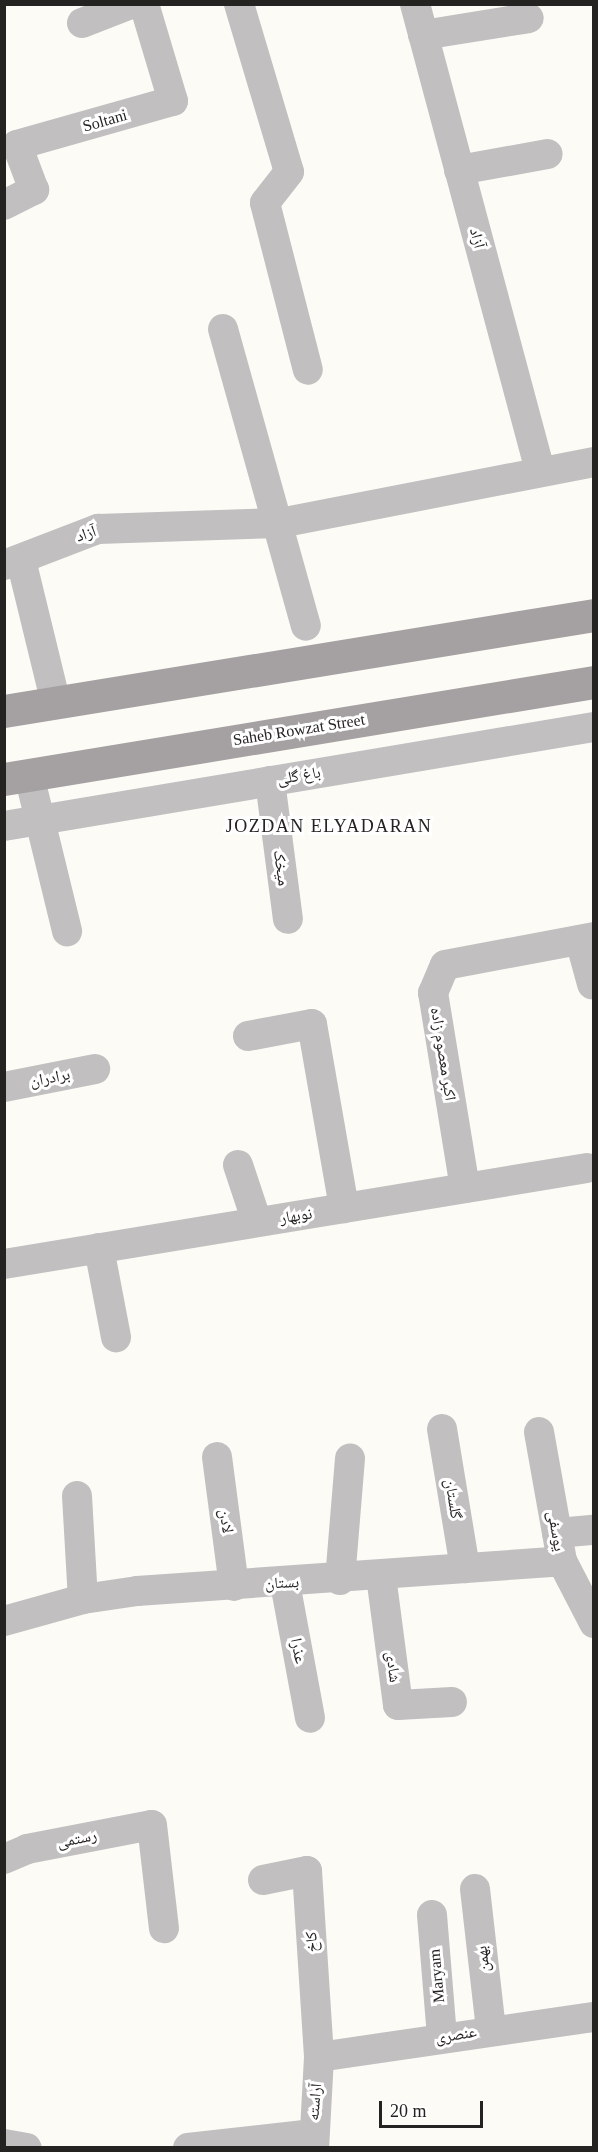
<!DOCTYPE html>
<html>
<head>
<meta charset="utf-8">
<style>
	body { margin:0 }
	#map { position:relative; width:598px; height:2152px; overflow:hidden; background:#fdfbf6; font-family:"Times New Roman","Noto Naskh Arabic",serif }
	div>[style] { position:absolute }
	.street>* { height:30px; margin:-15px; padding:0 15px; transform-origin:15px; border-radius:15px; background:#c1bfc0 }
	.secondary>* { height:33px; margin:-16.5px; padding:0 16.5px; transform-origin:16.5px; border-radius:16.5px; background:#a5a1a3 }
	span { translate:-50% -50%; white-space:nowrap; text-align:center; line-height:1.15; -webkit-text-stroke:6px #fff; paint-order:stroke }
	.street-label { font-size:16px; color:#242321 }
	.neighbourhood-label { font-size:18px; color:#242321; letter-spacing:1.5px }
	.frame { position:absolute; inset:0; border:6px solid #242321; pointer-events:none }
	.scale { position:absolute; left:379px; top:2101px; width:104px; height:27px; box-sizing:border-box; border:3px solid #242321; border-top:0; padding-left:8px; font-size:18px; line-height:21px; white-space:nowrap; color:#242321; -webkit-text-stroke:4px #fff; paint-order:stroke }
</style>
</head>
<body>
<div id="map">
	<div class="street">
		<i style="left:239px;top:4px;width:175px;rotate:73.4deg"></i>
		<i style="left:289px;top:172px;width:39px;rotate:128deg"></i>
		<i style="left:265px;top:203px;width:172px;rotate:75.6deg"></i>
		<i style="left:415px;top:4px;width:484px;rotate:75deg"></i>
		<i style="left:82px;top:23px;width:53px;rotate:-21.2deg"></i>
		<i style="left:423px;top:35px;width:107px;rotate:-9.1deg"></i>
		<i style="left:459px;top:170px;width:90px;rotate:-10.2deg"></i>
		<i style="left:4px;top:205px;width:34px;rotate:-27deg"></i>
		<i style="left:34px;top:190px;width:48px;rotate:-110.7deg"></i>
		<i style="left:17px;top:145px;width:162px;rotate:-15.8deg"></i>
		<i style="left:173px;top:101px;width:101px;rotate:-106.6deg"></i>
		<i style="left:223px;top:329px;width:308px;rotate:74.4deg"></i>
		<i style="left:21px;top:560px;width:148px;rotate:76.3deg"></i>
		<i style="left:4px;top:565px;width:101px;rotate:-21deg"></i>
		<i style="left:98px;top:529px;width:182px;rotate:-1.9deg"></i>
		<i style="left:280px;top:523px;width:320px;rotate:-11deg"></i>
		<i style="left:29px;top:775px;width:161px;rotate:76.3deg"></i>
		<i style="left:270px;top:781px;width:139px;rotate:82.6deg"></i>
		<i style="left:4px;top:826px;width:598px;rotate:-9.53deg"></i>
		<i style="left:580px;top:940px;width:46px;rotate:74.7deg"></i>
		<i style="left:248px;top:1036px;width:65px;rotate:-10.6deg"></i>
		<i style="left:312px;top:1024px;width:187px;rotate:80.1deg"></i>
		<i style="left:4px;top:1087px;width:93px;rotate:-11.2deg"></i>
		<i style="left:238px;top:1165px;width:60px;rotate:71.6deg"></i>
		<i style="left:465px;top:1188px;width:198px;rotate:-99.3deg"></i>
		<i style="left:433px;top:993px;width:30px;rotate:-67deg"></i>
		<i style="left:445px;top:965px;width:152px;rotate:-10.6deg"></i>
		<i style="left:99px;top:1248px;width:91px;rotate:79.2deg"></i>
		<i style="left:4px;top:1264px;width:591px;rotate:-9.35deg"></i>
		<i style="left:442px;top:1429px;width:141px;rotate:80.6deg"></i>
		<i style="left:539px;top:1432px;width:131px;rotate:79.9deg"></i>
		<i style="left:562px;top:1561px;width:70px;rotate:62.7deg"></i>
		<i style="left:217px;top:1457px;width:130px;rotate:82.5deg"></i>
		<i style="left:77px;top:1496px;width:103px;rotate:86.7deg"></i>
		<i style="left:557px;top:1533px;width:37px;rotate:-5deg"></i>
		<i style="left:381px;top:1576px;width:130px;rotate:82.5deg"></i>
		<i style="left:398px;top:1705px;width:54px;rotate:-3.2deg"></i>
		<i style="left:340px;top:1580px;width:122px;rotate:-85.3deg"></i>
		<i style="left:285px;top:1583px;width:137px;rotate:79.5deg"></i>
		<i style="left:4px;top:1621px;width:82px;rotate:-15.6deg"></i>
		<i style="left:83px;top:1599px;width:55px;rotate:-8.4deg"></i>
		<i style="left:137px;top:1591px;width:426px;rotate:-4deg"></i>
		<i style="left:4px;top:1859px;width:25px;rotate:-23deg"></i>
		<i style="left:27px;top:1849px;width:127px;rotate:-10.9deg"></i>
		<i style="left:152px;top:1825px;width:104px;rotate:83.4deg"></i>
		<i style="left:263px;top:1880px;width:45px;rotate:-11.6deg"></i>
		<i style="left:307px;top:1871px;width:186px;rotate:86.3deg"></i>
		<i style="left:319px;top:2057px;width:91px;rotate:93.1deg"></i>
		<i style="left:475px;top:1889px;width:141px;rotate:83.5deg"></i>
		<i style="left:432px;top:1915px;width:122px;rotate:85.3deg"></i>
		<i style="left:319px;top:2057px;width:278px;rotate:-8.3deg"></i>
		<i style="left:4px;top:2144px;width:23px;rotate:10deg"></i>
		<i style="left:188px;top:2148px;width:126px;rotate:-6.4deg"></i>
	</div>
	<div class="secondary">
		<i style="left:4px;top:711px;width:598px;rotate:-9.24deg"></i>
		<i style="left:4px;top:779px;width:598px;rotate:-9.34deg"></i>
	</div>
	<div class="street-label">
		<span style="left:105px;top:121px;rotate:-16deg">Soltani</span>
		<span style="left:477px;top:238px;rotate:75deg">آزاد</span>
		<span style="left:86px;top:534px;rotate:-19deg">آزاد</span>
		<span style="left:299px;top:730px;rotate:-9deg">Saheb Rowzat Street</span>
		<span style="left:299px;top:776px;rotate:-10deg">باغ گلی</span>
		<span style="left:281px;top:868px;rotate:82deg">میخک</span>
		<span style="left:443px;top:1054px;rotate:81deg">اکبر معصوم زاده</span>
		<span style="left:50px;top:1078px;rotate:-11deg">برادران</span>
		<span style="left:296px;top:1216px;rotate:-9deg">نوبهار</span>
		<span style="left:453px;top:1499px;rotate:81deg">گلستان</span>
		<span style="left:226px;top:1521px;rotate:82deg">لادن</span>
		<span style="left:556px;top:1531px;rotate:80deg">یوسفی</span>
		<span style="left:282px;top:1583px;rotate:-3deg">بستان</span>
		<span style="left:298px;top:1651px;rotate:79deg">عذرا</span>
		<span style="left:393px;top:1667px;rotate:83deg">شادی</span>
		<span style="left:77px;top:1839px;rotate:-11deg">رستمی</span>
		<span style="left:312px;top:1942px;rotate:-94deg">کاخ</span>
		<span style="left:483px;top:1959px;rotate:-97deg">بهمن</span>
		<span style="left:437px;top:1976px;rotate:-95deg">Maryam</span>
		<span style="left:456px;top:2035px;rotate:-9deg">عنصری</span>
		<span style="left:315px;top:2102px;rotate:-85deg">آراسته</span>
	</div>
	<div class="neighbourhood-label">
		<span style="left:329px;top:826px">JOZDAN ELYADARAN</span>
	</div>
	<div class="frame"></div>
	<div class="scale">20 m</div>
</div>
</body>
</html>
